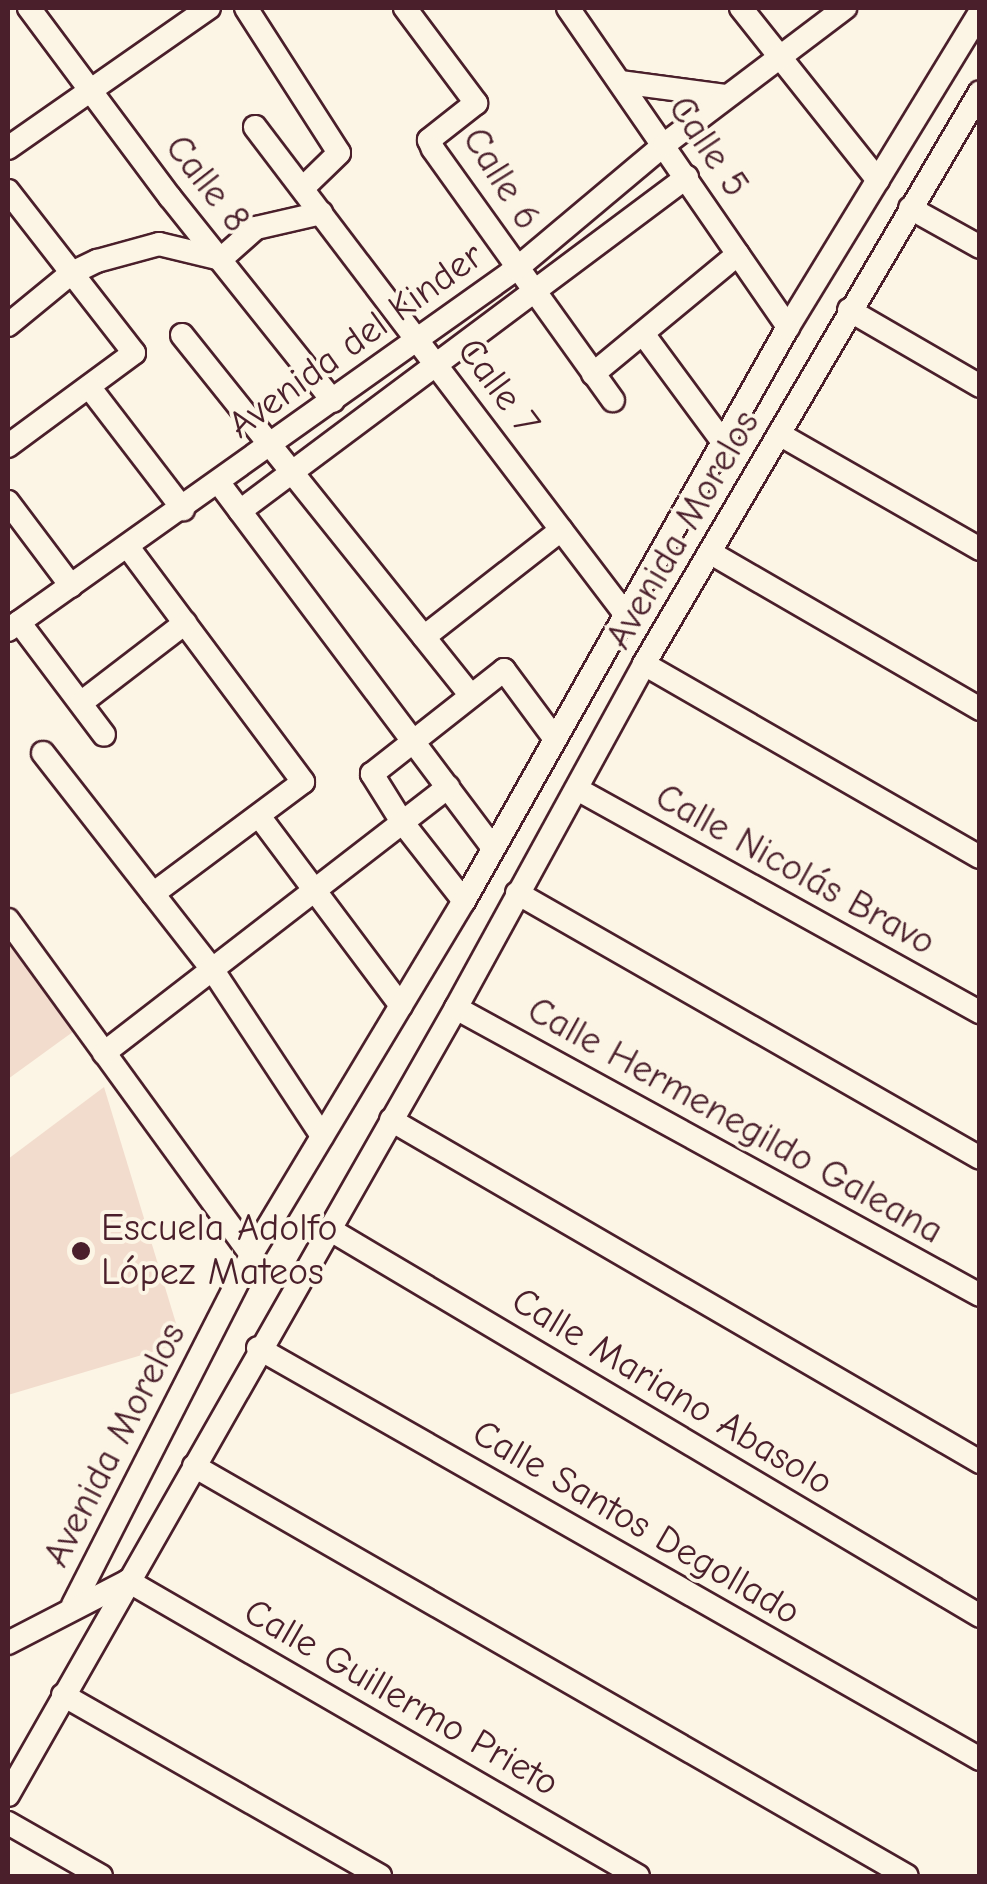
<!DOCTYPE html>
<html>
<head>
<meta charset="utf-8">
<style>
	body { margin:0 }
	#map { position:relative; width:987px; height:1884px; overflow:hidden; background:#fcf5e5; font-family:"Comic Neue",sans-serif }
	div>[style] { position:absolute }
	.built>* { inset:0; background:#f2dccd }
	.roads { filter:drop-shadow(2px 0 #4a1f2b) drop-shadow(-2px 0 #4a1f2b) drop-shadow(0 2px #4a1f2b) drop-shadow(0 -2px #4a1f2b) }
	.street>* { height:22px; margin:-11px; padding:0 11px; transform-origin:11px; border-radius:11px; background:#fcf5e5 }
	.dots>* { width:28px; height:28px; translate:-50% -50%; box-sizing:border-box; border:5px solid #fcf5e5; border-radius:50% }
	span { translate:-50% -50%; white-space:nowrap; text-align:center; line-height:1.15; -webkit-text-stroke:8px #fcf5e5; paint-order:stroke }
	.street-label { font-size:38px; color:#4a1f2b }
	.poi-label { font-size:38px; color:#4a1f2b }
	.left { translate:0 -50%; text-align:left }
	.frame { position:absolute; inset:0; border:10px solid #4a1f2b; pointer-events:none }
</style>
</head>
<body>
<div id="map">
	<div class="built">
		<i style="clip-path:polygon(8px 923px,81px 1026px,8px 1079px)"></i>
		<i style="clip-path:polygon(104px 1087px,182px 1343px,8px 1395px,8px 1159px)"></i>
	</div>
	<div class="roads">
		<div class="street">
			<i style="left:29px;top:8px;width:236px;rotate:53.3deg"></i>
			<i style="left:170px;top:197px;width:261px;rotate:51.4deg"></i>
			<i style="left:246px;top:8px;width:172px;rotate:57.3deg"></i>
			<i style="left:339px;top:153px;width:50px;rotate:135.8deg"></i>
			<i style="left:405px;top:8px;width:119px;rotate:53.2deg"></i>
			<i style="left:476px;top:103px;width:60px;rotate:141.8deg"></i>
			<i style="left:429px;top:140px;width:10px;rotate:66deg"></i>
			<i style="left:433px;top:149px;width:309px;rotate:54.4deg"></i>
			<i style="left:568px;top:8px;width:388px;rotate:55.4deg"></i>
			<i style="left:741px;top:8px;width:220px;rotate:51.5deg"></i>
			<i style="left:620px;top:82px;width:108px;rotate:7.5deg"></i>
			<i style="left:255px;top:127px;width:613px;rotate:52.76deg"></i>
			<i style="left:8px;top:148px;width:245px;rotate:-34.9deg"></i>
			<i style="left:8px;top:191px;width:205px;rotate:52.1deg"></i>
			<i style="left:134px;top:353px;width:157px;rotate:143.6deg"></i>
			<i style="left:910px;top:208px;width:80px;rotate:29.1deg"></i>
			<i style="left:849px;top:310px;width:151px;rotate:30.1deg"></i>
			<i style="left:8px;top:325px;width:80px;rotate:-39.4deg"></i>
			<i style="left:70px;top:274px;width:30px;rotate:-26deg"></i>
			<i style="left:97px;top:261px;width:64px;rotate:-15.3deg"></i>
			<i style="left:159px;top:244px;width:64px;rotate:13.6deg"></i>
			<i style="left:221px;top:259px;width:47px;rotate:-41.5deg"></i>
			<i style="left:256px;top:228px;width:67px;rotate:-13deg"></i>
			<i style="left:182px;top:335px;width:462px;rotate:51.3deg"></i>
			<i style="left:644px;top:335px;width:133px;rotate:53.6deg"></i>
			<i style="left:593px;top:374px;width:188px;rotate:-39.6deg"></i>
			<i style="left:90px;top:388px;width:153px;rotate:52.5deg"></i>
			<i style="left:779px;top:434px;width:232px;rotate:29.8deg"></i>
			<i style="left:219px;top:483px;width:456px;rotate:53.1deg"></i>
			<i style="left:8px;top:502px;width:105px;rotate:53.1deg"></i>
			<i style="left:240px;top:511px;width:558px;rotate:-36.77deg"></i>
			<i style="left:128px;top:547px;width:293px;rotate:53.3deg"></i>
			<i style="left:303px;top:782px;width:187px;rotate:143.3deg"></i>
			<i style="left:711px;top:553px;width:311px;rotate:30.1deg"></i>
			<i style="left:19px;top:622px;width:141px;rotate:53deg"></i>
			<i style="left:8px;top:630px;width:623px;rotate:-35.4deg"></i>
			<i style="left:516px;top:269px;width:194px;rotate:-40deg"></i>
			<i style="left:665px;top:144px;width:226px;rotate:-37.1deg"></i>
			<i style="left:424px;top:637px;width:174px;rotate:-38deg"></i>
			<i style="left:644px;top:664px;width:387px;rotate:29.9deg"></i>
			<i style="left:82px;top:702px;width:130px;rotate:-37.5deg"></i>
			<i style="left:43px;top:753px;width:274px;rotate:52deg"></i>
			<i style="left:212px;top:969px;width:200px;rotate:56.6deg"></i>
			<i style="left:577px;top:789px;width:461px;rotate:29deg"></i>
			<i style="left:259px;top:816px;width:237px;rotate:53.2deg"></i>
			<i style="left:517px;top:893px;width:533px;rotate:29.78deg"></i>
			<i style="left:464px;top:901px;width:100px;rotate:-128.1deg"></i>
			<i style="left:402px;top:822px;width:57px;rotate:-122deg"></i>
			<i style="left:372px;top:774px;width:168px;rotate:-38.2deg"></i>
			<i style="left:504px;top:670px;width:86px;rotate:53.5deg"></i>
			<i style="left:8px;top:920px;width:414px;rotate:54deg"></i>
			<i style="left:456px;top:1008px;width:597px;rotate:28.71deg"></i>
			<i style="left:104px;top:1053px;width:435px;rotate:-37.7deg"></i>
			<i style="left:391px;top:1120px;width:681px;rotate:30.14deg"></i>
			<i style="left:329px;top:1229px;width:757px;rotate:30.73deg"></i>
			<i style="left:258px;top:1348px;width:831px;rotate:29.65deg"></i>
			<i style="left:194px;top:1466px;width:822px;rotate:29.9deg"></i>
			<i style="left:73px;top:1605px;width:393px;rotate:-63deg"></i>
			<i style="left:251px;top:1255px;width:413px;rotate:-59deg"></i>
			<i style="left:464px;top:901px;width:659px;rotate:-60.56deg"></i>
			<i style="left:788px;top:327px;width:369px;rotate:-58.6deg"></i>
			<i style="left:8px;top:1643px;width:135px;rotate:-27.3deg"></i>
			<i style="left:128px;top:1581px;width:589px;rotate:30.05deg"></i>
			<i style="left:63px;top:1695px;width:365px;rotate:29.7deg"></i>
			<i style="left:8px;top:1795px;width:906px;rotate:-60.35deg"></i>
			<i style="left:456px;top:1008px;width:392px;rotate:-61.3deg"></i>
			<i style="left:644px;top:664px;width:663px;rotate:-59.57deg"></i>
			<i style="left:8px;top:1823px;width:107px;rotate:29.7deg"></i>
		</div>
	</div>
	<div class="dots">
		<i style="left:81px;top:1251px;background:#4a1f2b"></i>
	</div>
	<div class="street-label">
		<span style="left:708px;top:147px;rotate:56deg">Calle 5</span>
		<span style="left:501px;top:179px;rotate:58deg">Calle 6</span>
		<span style="left:207px;top:184px;rotate:52deg">Calle 8</span>
		<span style="left:356px;top:341px;rotate:-36deg">Avenida del Kinder</span>
		<span style="left:498px;top:387px;rotate:53deg">Calle 7</span>
		<span style="left:683px;top:530px;rotate:-60deg">Avenida Morelos</span>
		<span style="left:795px;top:870px;rotate:29deg">Calle Nicolás Bravo</span>
		<span style="left:735px;top:1121px;rotate:29deg">Calle Hermenegildo Galeana</span>
		<span style="left:672px;top:1392px;rotate:31deg">Calle Mariano Abasolo</span>
		<span style="left:115px;top:1445px;rotate:-63deg">Avenida Morelos</span>
		<span style="left:636px;top:1523px;rotate:30deg">Calle Santos Degollado</span>
		<span style="left:401px;top:1698px;rotate:30deg">Calle Guillermo Prieto</span>
	</div>
	<div class="poi-label">
		<span class="left" style="left:101px;top:1251px">Escuela Adolfo<br>López Mateos</span>
	</div>
	<div class="frame"></div>
</div>
</body>
</html>
